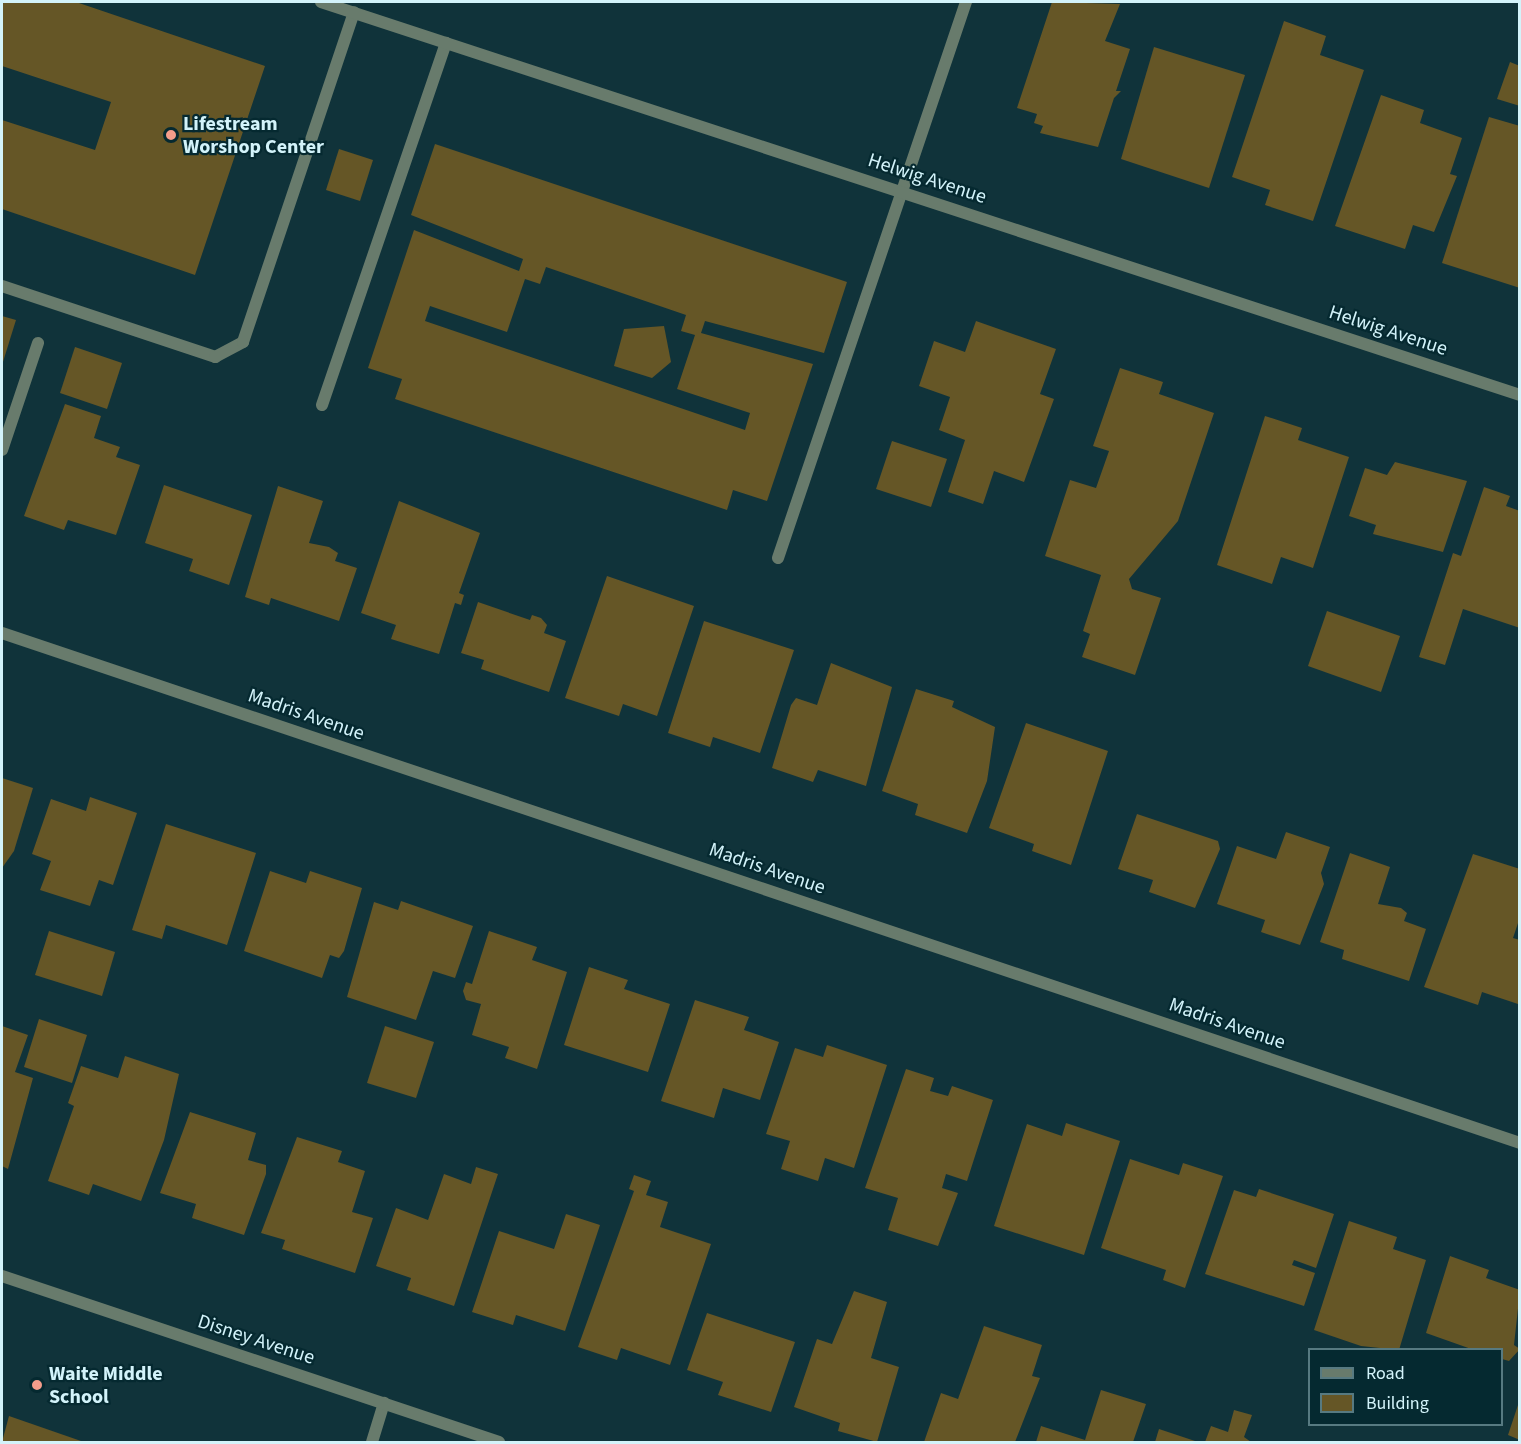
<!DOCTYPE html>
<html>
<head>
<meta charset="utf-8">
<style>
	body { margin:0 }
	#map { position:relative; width:1521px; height:1444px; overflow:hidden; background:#10333a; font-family:"Source Sans 3",sans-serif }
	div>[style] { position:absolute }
	.building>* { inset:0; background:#655626 }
	.lane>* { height:12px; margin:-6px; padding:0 6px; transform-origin:6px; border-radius:6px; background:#687b6c }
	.street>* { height:12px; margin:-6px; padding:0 6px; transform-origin:6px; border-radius:6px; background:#687b6c }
	.dots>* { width:16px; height:16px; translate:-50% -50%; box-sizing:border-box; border:3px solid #052930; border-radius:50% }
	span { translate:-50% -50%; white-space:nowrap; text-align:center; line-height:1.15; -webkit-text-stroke:4.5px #052930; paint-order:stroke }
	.poi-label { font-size:20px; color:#d3f3fa; font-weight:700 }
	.left { translate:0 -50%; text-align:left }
	.street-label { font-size:20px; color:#d3f3fa }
	.frame { position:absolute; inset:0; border:3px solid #d3f3fa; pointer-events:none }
	.legend { position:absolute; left:1308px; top:1348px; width:195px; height:78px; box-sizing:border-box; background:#052930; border:2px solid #577a81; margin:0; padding:8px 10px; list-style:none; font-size:18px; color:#d3f3fa }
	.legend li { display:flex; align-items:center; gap:12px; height:30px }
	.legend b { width:30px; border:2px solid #577a81 }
</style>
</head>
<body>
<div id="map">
	<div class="building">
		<i style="clip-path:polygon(2px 2px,76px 2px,265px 66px,195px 275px,2px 209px,2px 120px,95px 150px,111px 102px,2px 66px)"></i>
		<i style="clip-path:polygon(1052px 2px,1120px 4px,1105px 41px,1130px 49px,1116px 91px,1121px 91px,1114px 98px,1098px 147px,1040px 133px,1043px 126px,1034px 123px,1037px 114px,1017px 108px)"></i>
		<i style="clip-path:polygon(1284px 21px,1326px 36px,1320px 55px,1364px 70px,1313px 221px,1265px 205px,1270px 190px,1232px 177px)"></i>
		<i style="clip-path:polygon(1154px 47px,1245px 75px,1209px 188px,1121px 159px)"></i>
		<i style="clip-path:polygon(1510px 62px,1520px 66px,1520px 106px,1497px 99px)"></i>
		<i style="clip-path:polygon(1381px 95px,1424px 110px,1420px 123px,1462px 138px,1450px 174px,1457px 176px,1434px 232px,1413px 225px,1405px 249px,1335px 226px)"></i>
		<i style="clip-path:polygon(1489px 117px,1520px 126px,1520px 288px,1442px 263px)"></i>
		<i style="clip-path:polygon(evenodd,435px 144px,847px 282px,824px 353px,705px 321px,701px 333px,813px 364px,767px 501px,733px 490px,727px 510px,395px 399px,402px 379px,368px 368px,414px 230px,519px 271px,523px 259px,411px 215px,435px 144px,546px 267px,686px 315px,681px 331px,695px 335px,677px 389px,750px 413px,745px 430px,425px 321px,430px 306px,507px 332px,525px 279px,540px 284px,546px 267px)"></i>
		<i style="clip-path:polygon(339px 149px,373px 160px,360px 201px,326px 190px)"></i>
		<i style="clip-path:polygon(2px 316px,16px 320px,2px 365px)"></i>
		<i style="clip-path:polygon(976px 321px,1056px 349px,1040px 394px,1054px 399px,1024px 482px,994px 471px,983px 504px,948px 492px,965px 440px,939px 430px,950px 397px,919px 386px,934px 341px,965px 352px)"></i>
		<i style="clip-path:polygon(664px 326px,671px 362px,652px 378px,614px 366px,624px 329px)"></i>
		<i style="clip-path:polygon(75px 347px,122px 363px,107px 409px,60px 393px)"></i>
		<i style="clip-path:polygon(1120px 368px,1163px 382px,1159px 394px,1214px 413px,1178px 521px,1129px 579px,1132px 589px,1161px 598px,1135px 675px,1082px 657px,1090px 634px,1083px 631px,1101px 575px,1045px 556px,1070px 480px,1096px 488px,1109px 451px,1093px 446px)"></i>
		<i style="clip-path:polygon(65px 404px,101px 416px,94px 438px,120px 447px,116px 457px,140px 465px,116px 535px,68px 520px,64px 530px,24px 516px)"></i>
		<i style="clip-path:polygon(1265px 416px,1302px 428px,1298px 440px,1349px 457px,1313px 568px,1281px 557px,1272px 584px,1217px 565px)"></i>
		<i style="clip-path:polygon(892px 441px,947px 459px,931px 507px,876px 489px)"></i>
		<i style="clip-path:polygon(1395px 462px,1467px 481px,1443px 552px,1373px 534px,1376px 525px,1349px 516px,1365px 468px,1387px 475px)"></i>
		<i style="clip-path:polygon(164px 485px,252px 515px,229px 585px,189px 571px,193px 559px,145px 543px)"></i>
		<i style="clip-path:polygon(278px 486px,323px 501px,309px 543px,329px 547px,338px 553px,335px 561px,357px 568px,339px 621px,271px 598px,269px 605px,245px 597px)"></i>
		<i style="clip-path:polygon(1484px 487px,1510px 496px,1506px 506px,1520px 511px,1520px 628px,1463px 609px,1445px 665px,1419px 657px,1453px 553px,1461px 556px)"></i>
		<i style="clip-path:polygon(399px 501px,480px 533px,459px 593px,464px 595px,461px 605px,455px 603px,439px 654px,391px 639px,396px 625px,361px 613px)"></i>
		<i style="clip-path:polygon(607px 576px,694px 606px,657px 716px,623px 704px,619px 716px,565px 698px)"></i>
		<i style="clip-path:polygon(478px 602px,530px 620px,532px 615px,541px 618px,547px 625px,544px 633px,566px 641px,549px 692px,481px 669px,484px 660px,461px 653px)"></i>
		<i style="clip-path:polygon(1327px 611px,1400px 636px,1381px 692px,1308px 666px)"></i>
		<i style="clip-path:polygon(704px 621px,794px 650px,760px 753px,713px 737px,710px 747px,668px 733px)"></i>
		<i style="clip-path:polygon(831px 663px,892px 687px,866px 786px,818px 770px,813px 782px,772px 768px,791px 705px,796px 698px,817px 705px)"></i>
		<i style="clip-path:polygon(916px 689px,954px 701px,952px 707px,995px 727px,987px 781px,967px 833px,915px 815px,918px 804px,882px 791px)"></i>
		<i style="clip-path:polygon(1026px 723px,1108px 751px,1071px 865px,1032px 851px,1034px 844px,989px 828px)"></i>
		<i style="clip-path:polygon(2px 778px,33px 788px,14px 851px,2px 868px)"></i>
		<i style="clip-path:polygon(90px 797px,137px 813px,113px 885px,99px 880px,90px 906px,40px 890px,51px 861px,32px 854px,51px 799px,86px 811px)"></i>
		<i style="clip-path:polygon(1137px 814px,1218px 841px,1220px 849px,1195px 908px,1149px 892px,1153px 880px,1118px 869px)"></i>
		<i style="clip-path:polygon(166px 824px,256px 853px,227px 945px,166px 925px,162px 939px,132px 930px)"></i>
		<i style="clip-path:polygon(1286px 832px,1330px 847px,1321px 873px,1324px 884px,1300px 945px,1261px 932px,1265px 920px,1217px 904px,1237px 846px,1276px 859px)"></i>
		<i style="clip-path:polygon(1350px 853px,1390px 867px,1378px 904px,1401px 908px,1407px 913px,1404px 921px,1426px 929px,1409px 981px,1342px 959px,1344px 950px,1320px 942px)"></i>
		<i style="clip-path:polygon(1473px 854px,1520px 869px,1520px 917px,1513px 938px,1520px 940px,1518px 1004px,1482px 992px,1478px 1005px,1424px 987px)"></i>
		<i style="clip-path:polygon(270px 871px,306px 883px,310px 871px,362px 888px,344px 951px,339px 958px,330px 955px,322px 978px,244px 951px)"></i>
		<i style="clip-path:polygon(401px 901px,473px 926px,455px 978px,433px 971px,416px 1020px,347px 997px,374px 902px,398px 910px)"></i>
		<i style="clip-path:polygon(49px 931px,115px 952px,102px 996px,35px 975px)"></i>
		<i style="clip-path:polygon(489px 931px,537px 947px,532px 960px,567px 972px,537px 1069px,505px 1058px,509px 1047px,472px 1035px,481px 1004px,466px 1000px,463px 991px,466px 982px,472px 984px)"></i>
		<i style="clip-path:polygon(589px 967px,628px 980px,624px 989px,670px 1004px,648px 1072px,564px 1045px)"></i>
		<i style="clip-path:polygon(695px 1000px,749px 1017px,744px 1030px,779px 1042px,760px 1100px,723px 1088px,714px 1118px,661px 1101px)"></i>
		<i style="clip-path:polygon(39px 1019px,87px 1035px,72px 1083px,24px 1067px)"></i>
		<i style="clip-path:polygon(2px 1026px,28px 1035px,15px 1072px,33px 1078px,8px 1169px,2px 1166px)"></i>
		<i style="clip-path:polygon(385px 1026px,434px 1042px,416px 1098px,367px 1083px)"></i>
		<i style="clip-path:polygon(827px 1045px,887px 1065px,854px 1168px,825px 1158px,818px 1181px,781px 1169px,790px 1141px,766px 1134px,795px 1048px,823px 1057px)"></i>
		<i style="clip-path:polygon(125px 1056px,179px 1074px,164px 1140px,141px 1201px,93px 1184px,89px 1195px,48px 1181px,74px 1106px,68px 1103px,81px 1066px,118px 1078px)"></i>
		<i style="clip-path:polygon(906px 1069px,934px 1078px,930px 1091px,948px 1096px,952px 1086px,993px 1100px,967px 1181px,946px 1174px,942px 1188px,958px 1193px,938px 1246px,888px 1230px,898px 1198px,865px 1188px)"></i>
		<i style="clip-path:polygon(190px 1112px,256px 1133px,248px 1160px,266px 1165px,266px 1174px,244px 1235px,192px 1218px,196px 1204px,160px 1193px)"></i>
		<i style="clip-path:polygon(1066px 1123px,1120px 1141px,1084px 1255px,994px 1226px,1027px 1124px,1062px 1136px)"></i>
		<i style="clip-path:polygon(297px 1137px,342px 1151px,338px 1162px,365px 1171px,352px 1212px,373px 1218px,355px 1273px,282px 1249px,285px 1240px,261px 1233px)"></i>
		<i style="clip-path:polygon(1130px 1159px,1179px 1175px,1183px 1163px,1223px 1176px,1185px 1288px,1163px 1280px,1166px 1270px,1101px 1248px)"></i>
		<i style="clip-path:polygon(476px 1167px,498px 1174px,454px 1306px,407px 1290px,411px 1278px,376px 1266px,396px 1208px,428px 1220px,444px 1174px,471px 1184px)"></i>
		<i style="clip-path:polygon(634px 1175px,651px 1181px,646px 1195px,668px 1202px,660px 1227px,711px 1244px,670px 1365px,621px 1348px,617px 1360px,578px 1347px,634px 1191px,629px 1189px)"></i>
		<i style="clip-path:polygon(1259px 1189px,1334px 1214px,1316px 1268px,1294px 1260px,1292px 1265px,1315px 1273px,1304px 1306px,1205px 1274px,1234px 1190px,1256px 1197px)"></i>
		<i style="clip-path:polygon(566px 1214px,600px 1225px,565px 1331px,516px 1315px,513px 1325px,472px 1312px,499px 1231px,554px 1249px)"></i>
		<i style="clip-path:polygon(1349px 1221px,1397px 1237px,1393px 1249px,1426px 1260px,1399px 1350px,1361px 1346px,1314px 1330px)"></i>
		<i style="clip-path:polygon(1450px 1256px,1489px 1270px,1486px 1278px,1520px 1290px,1514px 1345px,1520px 1349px,1509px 1361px,1502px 1359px,1502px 1350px,1474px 1350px,1426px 1333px)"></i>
		<i style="clip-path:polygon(854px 1291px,887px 1302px,871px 1358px,899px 1367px,877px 1442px,838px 1431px,840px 1423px,794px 1407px,817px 1339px,832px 1344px)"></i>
		<i style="clip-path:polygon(707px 1313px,795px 1342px,771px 1412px,718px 1395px,723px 1382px,687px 1370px)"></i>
		<i style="clip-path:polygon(984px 1326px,1042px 1345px,1032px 1376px,1040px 1378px,1015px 1442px,924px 1442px,941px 1393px,958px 1399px)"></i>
		<i style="clip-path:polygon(1101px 1390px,1146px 1404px,1133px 1442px,1036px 1442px,1041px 1426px,1085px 1440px)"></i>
		<i style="clip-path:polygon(1519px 1402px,1520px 1402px,1520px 1440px,1508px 1435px)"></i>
		<i style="clip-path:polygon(1234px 1410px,1252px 1415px,1244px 1437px,1251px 1442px,1205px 1442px,1211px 1426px,1228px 1432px)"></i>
		<i style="clip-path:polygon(9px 1416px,81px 1441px,80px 1442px,2px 1442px)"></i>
		<i style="clip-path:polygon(1159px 1429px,1198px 1442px,1155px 1442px)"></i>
	</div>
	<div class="lane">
		<i style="left:2px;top:286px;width:225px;rotate:18.4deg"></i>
		<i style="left:215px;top:357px;width:32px;rotate:-28deg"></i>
		<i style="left:243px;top:342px;width:348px;rotate:-71.4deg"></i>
		<i style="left:322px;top:405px;width:383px;rotate:-71.1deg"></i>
		<i style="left:2px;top:450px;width:113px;rotate:-71.4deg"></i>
		<i style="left:778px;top:558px;width:587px;rotate:-71.32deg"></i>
		<i style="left:372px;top:1442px;width:41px;rotate:-72.9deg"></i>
	</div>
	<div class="street">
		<i style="left:321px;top:2px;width:1262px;rotate:18.15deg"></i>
		<i style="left:2px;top:633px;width:1601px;rotate:18.57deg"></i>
		<i style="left:2px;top:1276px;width:524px;rotate:18.47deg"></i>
	</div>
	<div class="dots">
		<i style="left:171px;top:135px;background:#f49d8b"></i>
		<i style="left:37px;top:1385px;background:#f49d8b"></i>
	</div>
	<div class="poi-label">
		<span class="left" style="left:183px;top:136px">Lifestream<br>Worshop Center</span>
		<span class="left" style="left:49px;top:1386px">Waite Middle<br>School</span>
	</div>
	<div class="street-label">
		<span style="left:927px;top:179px;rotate:18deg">Helwig Avenue</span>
		<span style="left:1388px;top:331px;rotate:18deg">Helwig Avenue</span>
		<span style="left:306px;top:715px;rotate:19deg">Madris Avenue</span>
		<span style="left:767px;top:869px;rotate:19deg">Madris Avenue</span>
		<span style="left:1227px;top:1024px;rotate:19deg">Madris Avenue</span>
		<span style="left:256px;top:1340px;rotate:18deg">Disney Avenue</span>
	</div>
	<div class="frame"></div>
	<ul class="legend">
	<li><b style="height:8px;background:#687b6c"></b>Road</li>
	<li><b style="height:16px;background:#655626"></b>Building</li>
	</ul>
</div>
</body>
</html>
